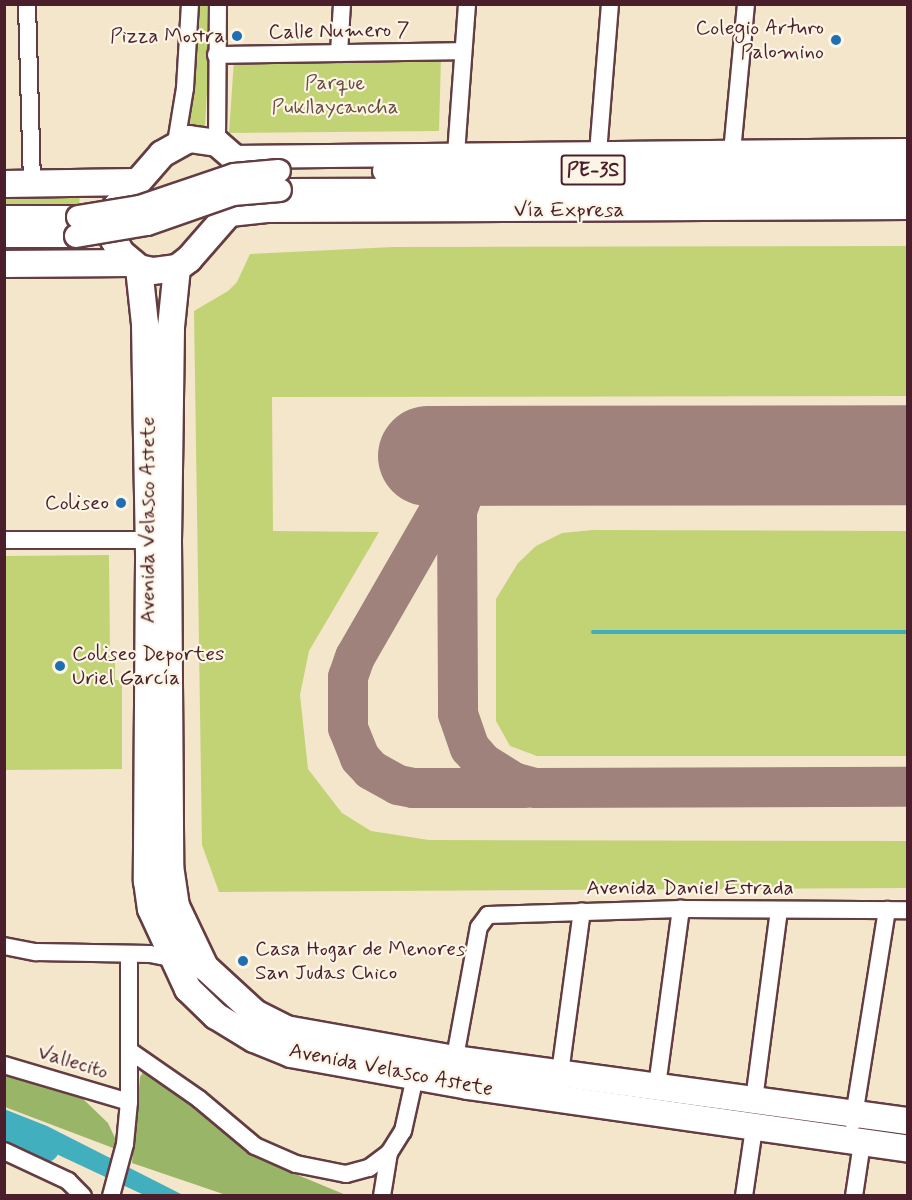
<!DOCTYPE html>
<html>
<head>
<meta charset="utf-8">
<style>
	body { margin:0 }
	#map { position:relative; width:912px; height:1200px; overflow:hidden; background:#f4e6cb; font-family:Mynerve,sans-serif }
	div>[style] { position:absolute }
	.green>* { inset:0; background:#c2d376 }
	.forest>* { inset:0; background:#99b567 }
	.water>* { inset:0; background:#42afbf }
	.stream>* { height:4.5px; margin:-2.25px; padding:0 2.25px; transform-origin:2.25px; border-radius:2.25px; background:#42afbf }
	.river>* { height:27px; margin:-13.5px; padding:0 13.5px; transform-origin:13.5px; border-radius:13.5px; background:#42afbf }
	.taxiway>* { height:40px; margin:-20px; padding:0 20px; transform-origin:20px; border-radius:20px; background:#9f827b }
	.runway>* { height:100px; margin:-50px; padding:0 50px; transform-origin:50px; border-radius:50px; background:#9f827b }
	.roads { filter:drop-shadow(2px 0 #643d43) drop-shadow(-2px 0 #643d43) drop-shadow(0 2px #643d43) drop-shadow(0 -2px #643d43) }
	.minor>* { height:16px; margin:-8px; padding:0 8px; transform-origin:8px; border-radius:8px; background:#fff }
	.major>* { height:22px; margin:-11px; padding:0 11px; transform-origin:11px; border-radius:11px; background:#fff }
	.highway>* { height:26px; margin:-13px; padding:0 13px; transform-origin:13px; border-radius:13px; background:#fff }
	.bridges { filter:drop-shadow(2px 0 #643d43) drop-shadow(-2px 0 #643d43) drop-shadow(0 2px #643d43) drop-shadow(0 -2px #643d43) }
	.major-bridge>* { height:22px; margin:-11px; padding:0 11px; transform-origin:11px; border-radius:11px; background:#fff }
	.dots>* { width:16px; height:16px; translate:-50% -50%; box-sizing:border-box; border:3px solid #fcf5e5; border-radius:50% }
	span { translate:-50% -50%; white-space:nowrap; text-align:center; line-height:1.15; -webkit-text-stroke:4.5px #fcf5e5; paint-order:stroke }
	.shield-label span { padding:2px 4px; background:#fcf5e5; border:2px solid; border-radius:4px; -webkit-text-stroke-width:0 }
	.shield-label { font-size:20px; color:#4a1f2b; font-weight:700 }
	.poi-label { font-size:21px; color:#4a1f2b }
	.right { translate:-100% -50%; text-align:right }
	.left { translate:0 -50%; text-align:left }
	.street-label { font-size:21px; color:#4a1f2b }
	.park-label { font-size:21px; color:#684c3e }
	.frame { position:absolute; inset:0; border:6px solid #4a1f2b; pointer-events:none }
</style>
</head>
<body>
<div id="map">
	<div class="green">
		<i style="clip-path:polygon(195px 5px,212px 5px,205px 126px,190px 126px)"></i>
		<i style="clip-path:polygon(441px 58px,439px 131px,229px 133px,234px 60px)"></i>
		<i style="clip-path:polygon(5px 192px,80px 193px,79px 207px,5px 207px)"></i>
		<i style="clip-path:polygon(907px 246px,907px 396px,272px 397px,273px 531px,379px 532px,309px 651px,300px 695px,308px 769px,342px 813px,371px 831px,429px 840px,907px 841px,907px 888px,219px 892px,202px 845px,194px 311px,228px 291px,237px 282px,250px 254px,393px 247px)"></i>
		<i style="clip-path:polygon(593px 530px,907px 531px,907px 756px,537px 756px,510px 746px,496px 721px,496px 599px,518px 563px,536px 546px,562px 533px)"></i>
		<i style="clip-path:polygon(109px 555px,110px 652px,115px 652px,115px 680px,122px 680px,122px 769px,5px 770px,5px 556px)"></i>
	</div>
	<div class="forest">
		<i style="clip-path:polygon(147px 1066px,232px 1139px,293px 1173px,346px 1195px,226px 1195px,132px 1163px,140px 1077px)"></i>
		<i style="clip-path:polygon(4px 1074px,81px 1097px,108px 1123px,121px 1151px,5px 1107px)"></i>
	</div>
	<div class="water">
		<i style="clip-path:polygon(4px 1109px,47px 1126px,183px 1195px,144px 1195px,5px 1130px)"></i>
	</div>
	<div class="stream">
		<i style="left:593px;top:632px;width:315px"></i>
	</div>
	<div class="river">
		<i style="left:4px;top:1130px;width:45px;rotate:23.7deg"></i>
	</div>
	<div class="taxiway">
		<i style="left:536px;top:456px;width:30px;rotate:174deg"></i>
		<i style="left:506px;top:459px;width:33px;rotate:153deg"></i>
		<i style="left:477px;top:474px;width:19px;rotate:129deg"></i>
		<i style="left:465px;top:489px;width:23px;rotate:110deg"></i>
		<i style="left:457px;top:511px;width:203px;rotate:89.7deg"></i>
		<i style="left:458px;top:714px;width:36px;rotate:71deg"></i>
		<i style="left:470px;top:748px;width:20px;rotate:49deg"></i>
		<i style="left:483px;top:763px;width:36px;rotate:32deg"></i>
		<i style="left:513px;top:782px;width:23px;rotate:15deg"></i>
		<i style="left:535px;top:788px;width:373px;rotate:-0.2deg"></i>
		<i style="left:465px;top:489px;width:29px;rotate:144deg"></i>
		<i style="left:442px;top:506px;width:174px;rotate:119.9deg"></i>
		<i style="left:355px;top:657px;width:21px;rotate:109deg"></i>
		<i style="left:348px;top:677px;width:51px;rotate:90deg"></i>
		<i style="left:348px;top:728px;width:32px;rotate:68deg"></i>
		<i style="left:360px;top:758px;width:16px;rotate:47deg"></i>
		<i style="left:371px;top:770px;width:31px;rotate:29deg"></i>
		<i style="left:398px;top:785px;width:15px;rotate:11deg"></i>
		<i style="left:413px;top:788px;width:112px"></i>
	</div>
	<div class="runway">
		<i style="left:428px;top:456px;width:480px;rotate:-0.1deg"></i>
	</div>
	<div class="roads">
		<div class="minor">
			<i style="left:27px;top:4px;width:180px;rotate:88.4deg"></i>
			<i style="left:339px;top:53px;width:49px;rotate:-86.5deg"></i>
			<i style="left:216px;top:55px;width:247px;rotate:-0.9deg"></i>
			<i style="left:176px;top:143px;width:56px;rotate:-80.7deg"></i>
			<i style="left:185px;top:88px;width:84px;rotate:-86.6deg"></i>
			<i style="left:217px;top:143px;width:139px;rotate:-89.6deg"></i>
			<i style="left:732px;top:152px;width:149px;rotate:-84.6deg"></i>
			<i style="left:598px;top:153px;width:149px;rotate:-85.4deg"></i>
			<i style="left:456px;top:154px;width:150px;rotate:-85.8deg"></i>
			<i style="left:4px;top:540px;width:155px"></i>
			<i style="left:4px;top:946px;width:33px;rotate:11deg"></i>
			<i style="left:36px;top:952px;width:114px;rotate:1deg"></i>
			<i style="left:150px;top:954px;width:31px;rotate:11deg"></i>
			<i style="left:130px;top:1051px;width:84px;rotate:34.8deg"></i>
			<i style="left:199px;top:1099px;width:73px;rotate:40deg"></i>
			<i style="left:255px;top:1146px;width:45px;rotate:23.7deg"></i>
			<i style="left:296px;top:1164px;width:51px;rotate:11.3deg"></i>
			<i style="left:346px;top:1174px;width:24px;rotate:-15deg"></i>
			<i style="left:369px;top:1168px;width:25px;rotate:-37deg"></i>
			<i style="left:389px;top:1153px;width:26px;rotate:-58deg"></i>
			<i style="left:403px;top:1131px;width:55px;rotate:-77.5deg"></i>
			<i style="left:4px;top:1065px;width:130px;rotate:16.5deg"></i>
			<i style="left:453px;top:1068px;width:143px;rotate:-79.6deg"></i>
			<i style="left:479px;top:927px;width:15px;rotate:-53deg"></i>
			<i style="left:488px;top:915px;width:193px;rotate:-1.8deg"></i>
			<i style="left:681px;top:909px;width:227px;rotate:0.3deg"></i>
			<i style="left:560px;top:1073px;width:163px;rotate:-82.3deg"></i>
			<i style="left:657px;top:1086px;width:179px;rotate:-82.3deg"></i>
			<i style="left:754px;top:1100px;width:191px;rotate:-82.5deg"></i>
			<i style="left:853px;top:1122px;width:215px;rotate:-80.9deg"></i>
			<i style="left:4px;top:1151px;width:71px;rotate:25.1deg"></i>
			<i style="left:68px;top:1181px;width:21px;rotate:45deg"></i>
			<i style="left:111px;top:1196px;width:54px;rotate:-74.9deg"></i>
			<i style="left:125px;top:1144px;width:42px;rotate:-84.6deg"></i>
			<i style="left:129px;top:1102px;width:148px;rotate:-90deg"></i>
			<i style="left:382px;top:1196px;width:44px;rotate:-80.8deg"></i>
			<i style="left:744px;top:1196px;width:69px;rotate:-81.6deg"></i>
			<i style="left:854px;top:1196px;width:54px;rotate:-81.4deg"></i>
		</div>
		<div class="major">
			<i style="left:233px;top:157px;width:675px;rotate:-0.59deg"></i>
			<i style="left:384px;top:171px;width:524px;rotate:-0.33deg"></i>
			<i style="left:280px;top:190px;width:628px;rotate:-0.09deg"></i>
			<i style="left:230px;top:215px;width:37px;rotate:-6deg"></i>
			<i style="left:267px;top:211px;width:641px;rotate:-0.27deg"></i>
			<i style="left:4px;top:217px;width:74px"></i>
			<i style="left:4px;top:236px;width:72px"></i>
		</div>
		<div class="highway">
			<i style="left:189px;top:139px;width:28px;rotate:8deg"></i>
			<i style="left:217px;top:143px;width:21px;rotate:41deg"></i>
			<i style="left:233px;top:157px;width:21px;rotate:67deg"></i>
			<i style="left:241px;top:176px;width:28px;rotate:98deg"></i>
			<i style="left:237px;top:204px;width:73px;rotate:131.1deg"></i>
			<i style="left:189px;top:259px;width:15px;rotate:143deg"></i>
			<i style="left:177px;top:268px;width:25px;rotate:173deg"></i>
			<i style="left:152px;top:271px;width:13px;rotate:-167deg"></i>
			<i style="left:139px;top:268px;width:23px;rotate:-140deg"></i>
			<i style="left:121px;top:253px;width:15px;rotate:-118deg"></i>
			<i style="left:114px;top:240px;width:33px;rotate:-87deg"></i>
			<i style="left:116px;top:207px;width:70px;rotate:-49deg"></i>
			<i style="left:162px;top:154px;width:31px;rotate:-29deg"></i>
			<i style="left:4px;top:184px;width:133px;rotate:-0.9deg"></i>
			<i style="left:4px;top:264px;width:126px;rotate:-0.5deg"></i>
			<i style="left:139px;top:268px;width:56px;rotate:83.9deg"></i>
			<i style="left:145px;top:324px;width:238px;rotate:89deg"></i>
			<i style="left:149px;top:562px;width:319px;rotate:90.4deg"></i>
			<i style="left:147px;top:881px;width:28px;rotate:82deg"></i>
			<i style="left:151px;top:909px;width:88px;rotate:65.2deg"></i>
			<i style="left:188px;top:989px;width:39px;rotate:44deg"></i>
			<i style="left:216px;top:1016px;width:44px;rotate:31.2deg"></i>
			<i style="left:254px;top:1039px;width:40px;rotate:22deg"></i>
			<i style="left:291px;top:1054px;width:180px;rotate:10.2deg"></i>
			<i style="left:468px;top:1086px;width:444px;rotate:8.1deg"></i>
			<i style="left:177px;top:268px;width:59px;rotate:95.8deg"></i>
			<i style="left:171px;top:327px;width:213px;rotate:90.8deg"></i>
			<i style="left:168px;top:540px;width:326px;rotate:89.6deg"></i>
			<i style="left:170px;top:866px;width:40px;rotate:81.5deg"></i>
			<i style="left:176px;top:906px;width:68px;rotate:64.6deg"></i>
			<i style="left:205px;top:967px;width:68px;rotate:42.6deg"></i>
			<i style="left:255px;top:1013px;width:35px;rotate:27deg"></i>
			<i style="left:286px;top:1029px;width:171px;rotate:10.1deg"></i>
			<i style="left:454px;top:1059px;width:458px;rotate:7.8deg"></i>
		</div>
	</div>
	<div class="bridges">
		<div class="major-bridge">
			<i style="left:78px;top:217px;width:63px;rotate:-9.2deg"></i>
			<i style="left:140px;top:207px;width:99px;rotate:-18.8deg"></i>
			<i style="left:234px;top:175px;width:45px;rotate:-5.1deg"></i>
			<i style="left:76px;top:236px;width:72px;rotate:-9.6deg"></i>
			<i style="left:147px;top:224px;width:91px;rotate:-19.2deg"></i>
			<i style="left:233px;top:194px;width:47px;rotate:-4.9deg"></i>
		</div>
	</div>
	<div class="dots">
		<i style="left:237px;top:36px;background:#1f6fb2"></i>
		<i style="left:836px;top:40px;background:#1f6fb2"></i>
		<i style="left:121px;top:503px;background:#1f6fb2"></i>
		<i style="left:60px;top:666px;background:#1f6fb2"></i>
		<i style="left:243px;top:961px;background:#1f6fb2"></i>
	</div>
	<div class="shield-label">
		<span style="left:593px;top:170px">PE-3S</span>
	</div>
	<div class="poi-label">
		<span class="right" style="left:824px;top:40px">Colegio Arturo<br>Palomino</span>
		<span class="right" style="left:225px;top:36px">Pizza Mostra</span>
		<span class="right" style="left:109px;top:503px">Coliseo</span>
		<span class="left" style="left:72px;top:666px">Coliseo Deportes<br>Uriel García</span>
		<span class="left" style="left:255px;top:961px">Casa Hogar de Menores<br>San Judas Chico</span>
	</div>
	<div class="street-label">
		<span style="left:339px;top:31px;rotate:-1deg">Calle Numero 7</span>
		<span style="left:569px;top:210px">Vía Expresa</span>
		<span style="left:148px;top:520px;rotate:-90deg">Avenida Velasco Astete</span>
		<span style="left:690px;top:888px">Avenida Daniel Estrada</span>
		<span style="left:73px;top:1062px;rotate:17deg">Vallecito</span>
		<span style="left:391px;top:1070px;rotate:11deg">Avenida Velasco Astete</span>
	</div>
	<div class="park-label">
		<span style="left:335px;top:95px">Parque<br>Pukllaycancha</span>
	</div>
	<div class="frame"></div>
</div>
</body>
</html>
